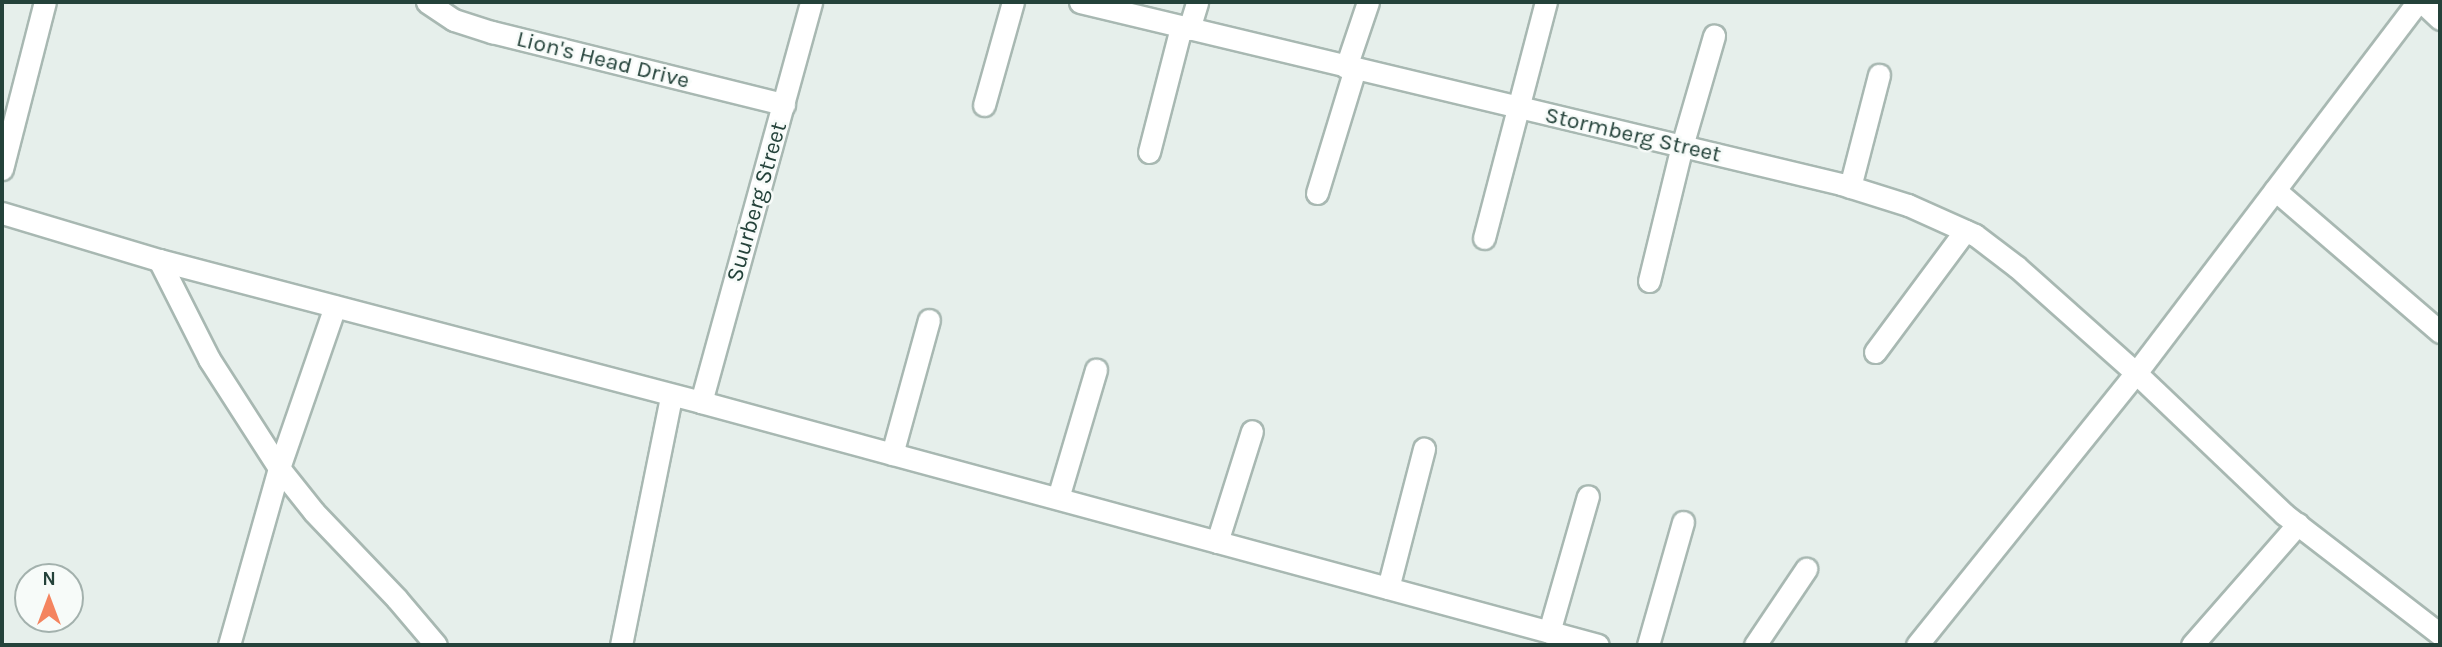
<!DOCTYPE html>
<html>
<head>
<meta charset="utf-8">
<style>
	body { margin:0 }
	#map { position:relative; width:2442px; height:647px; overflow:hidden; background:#e6efeb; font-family:Karla,sans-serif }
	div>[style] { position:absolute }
	.roads { filter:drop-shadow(2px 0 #a8b8b2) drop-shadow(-2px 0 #a8b8b2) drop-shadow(0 2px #a8b8b2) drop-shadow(0 -2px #a8b8b2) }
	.minor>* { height:21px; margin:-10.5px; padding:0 10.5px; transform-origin:10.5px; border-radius:10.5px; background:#fff }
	span { translate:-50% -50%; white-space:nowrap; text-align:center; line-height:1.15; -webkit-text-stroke:5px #f7fbf9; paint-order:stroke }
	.street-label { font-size:23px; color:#24423a }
	.frame { position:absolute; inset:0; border:4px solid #24423a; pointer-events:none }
	.north { position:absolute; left:14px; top:563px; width:70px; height:70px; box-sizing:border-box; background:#f7fbf9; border:2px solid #a3b1ad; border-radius:50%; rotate:0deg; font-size:19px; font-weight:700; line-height:28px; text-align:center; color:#24423a }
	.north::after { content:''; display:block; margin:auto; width:24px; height:32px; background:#f4845f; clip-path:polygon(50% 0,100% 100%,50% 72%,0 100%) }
</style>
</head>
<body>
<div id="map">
	<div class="roads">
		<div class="minor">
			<i style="left:427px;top:2px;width:32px;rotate:34deg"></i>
			<i style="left:454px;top:20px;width:40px;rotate:18deg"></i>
			<i style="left:492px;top:32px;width:301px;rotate:13.9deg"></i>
			<i style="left:1080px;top:2px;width:782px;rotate:13.45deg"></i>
			<i style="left:1841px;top:184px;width:70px;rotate:17.4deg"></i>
			<i style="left:1908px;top:205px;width:73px;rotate:24.1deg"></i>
			<i style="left:1975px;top:235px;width:53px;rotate:37.3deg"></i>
			<i style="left:2017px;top:267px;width:159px;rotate:41.7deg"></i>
			<i style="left:2136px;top:373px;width:204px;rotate:43.6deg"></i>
			<i style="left:2284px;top:514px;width:197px;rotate:37.6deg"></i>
			<i style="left:2422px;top:2px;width:25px;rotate:43deg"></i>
			<i style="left:1189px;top:29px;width:28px;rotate:-73deg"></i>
			<i style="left:1346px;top:67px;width:69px;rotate:-71.3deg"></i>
			<i style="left:984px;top:105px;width:107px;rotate:-74.3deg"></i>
			<i style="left:1149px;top:152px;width:129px;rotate:-75.6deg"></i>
			<i style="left:2px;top:169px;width:172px;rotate:-75.6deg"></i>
			<i style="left:1850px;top:187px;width:116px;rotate:-75.5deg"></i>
			<i style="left:2275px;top:190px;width:218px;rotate:40.7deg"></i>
			<i style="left:1317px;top:193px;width:130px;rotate:-73deg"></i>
			<i style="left:2px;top:213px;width:164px;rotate:16.7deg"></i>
			<i style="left:159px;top:260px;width:560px;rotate:14.68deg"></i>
			<i style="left:701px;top:402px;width:929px;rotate:15.16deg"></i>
			<i style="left:1484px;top:238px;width:244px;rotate:-75.3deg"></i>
			<i style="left:159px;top:260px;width:111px;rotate:63.2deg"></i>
			<i style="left:209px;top:359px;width:130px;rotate:57.3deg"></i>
			<i style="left:279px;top:468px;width:56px;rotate:51.5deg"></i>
			<i style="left:314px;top:512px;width:120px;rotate:46.3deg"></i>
			<i style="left:397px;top:599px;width:60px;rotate:49.7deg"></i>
			<i style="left:1649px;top:281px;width:139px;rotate:-76.3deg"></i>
			<i style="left:1682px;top:146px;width:115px;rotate:-73.8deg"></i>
			<i style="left:1875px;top:352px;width:151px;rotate:-53.4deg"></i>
			<i style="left:701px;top:402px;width:415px;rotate:-74.6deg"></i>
			<i style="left:892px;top:454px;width:139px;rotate:-74.6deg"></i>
			<i style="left:1058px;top:498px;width:134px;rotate:-73.5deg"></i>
			<i style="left:1217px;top:542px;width:116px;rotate:-72.5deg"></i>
			<i style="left:1388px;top:588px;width:144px;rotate:-75.5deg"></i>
			<i style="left:1549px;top:632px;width:141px;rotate:-74deg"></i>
			<i style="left:229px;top:645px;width:184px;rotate:-74.2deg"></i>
			<i style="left:279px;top:468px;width:171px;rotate:-70.9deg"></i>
			<i style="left:621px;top:645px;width:254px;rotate:-78.6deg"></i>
			<i style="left:1648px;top:645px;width:128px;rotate:-74.1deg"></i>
			<i style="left:1755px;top:645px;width:92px;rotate:-56.1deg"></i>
			<i style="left:1917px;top:645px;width:349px;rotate:-51.2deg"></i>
			<i style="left:2136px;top:373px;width:466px;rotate:-52.8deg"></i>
			<i style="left:2192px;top:645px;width:161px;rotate:-48.8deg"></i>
		</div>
	</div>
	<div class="street-label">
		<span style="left:603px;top:60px;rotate:14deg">Lion's Head Drive</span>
		<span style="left:1633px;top:135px;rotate:13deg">Stormberg Street</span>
		<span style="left:757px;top:202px;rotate:-74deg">Suurberg Street</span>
	</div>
	<div class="frame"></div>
	<div class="north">N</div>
</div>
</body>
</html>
